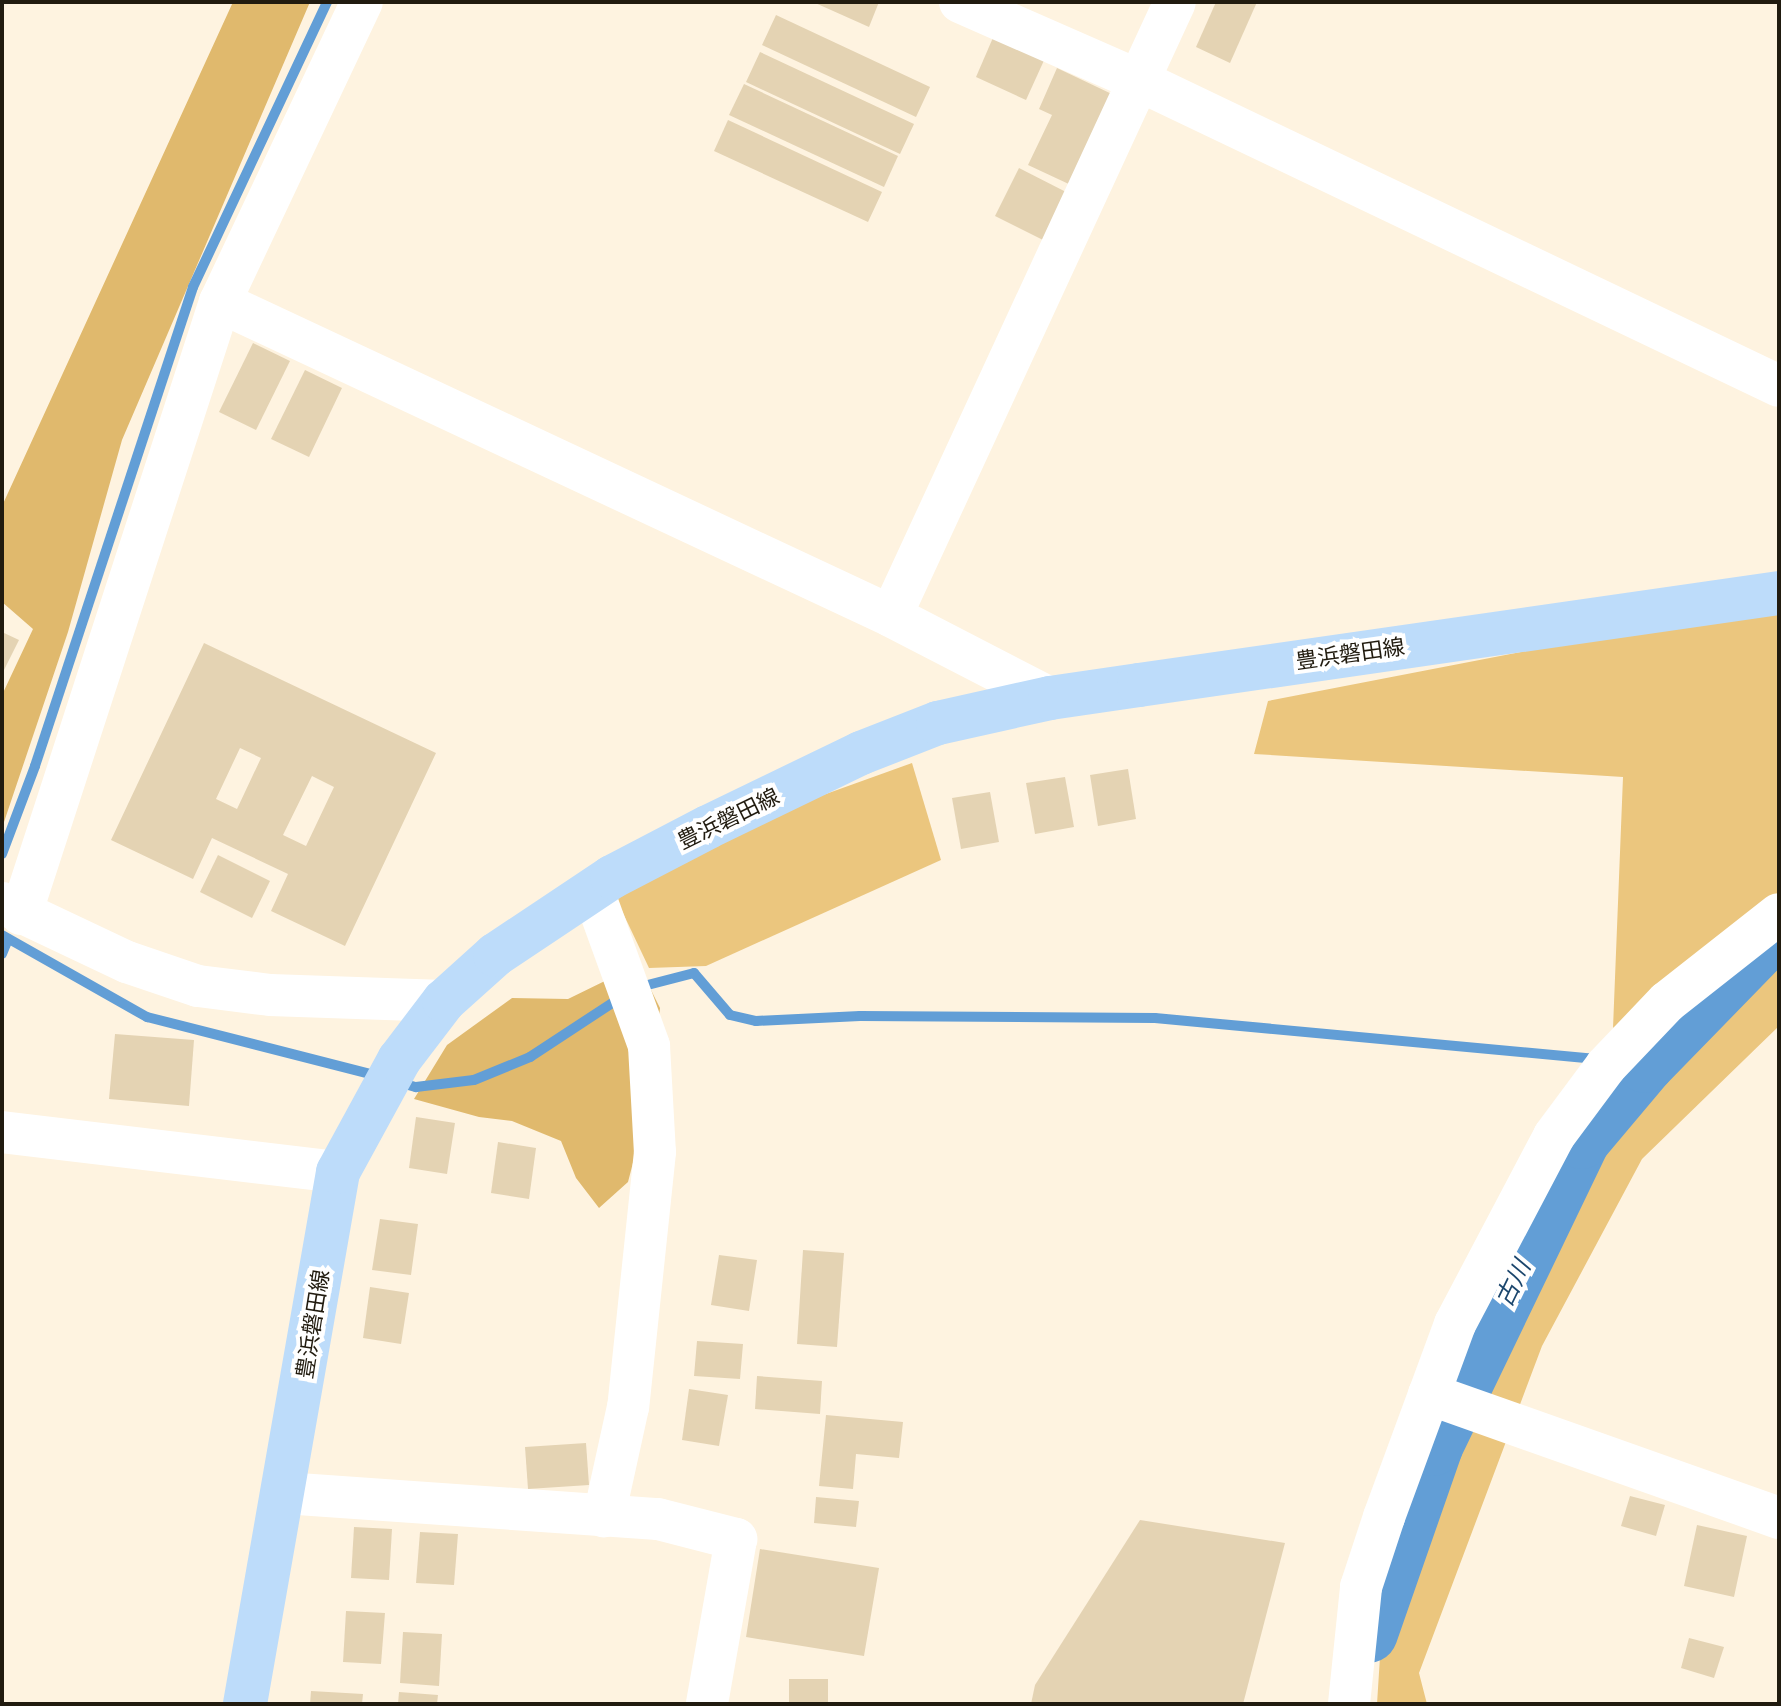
<!DOCTYPE html>
<html>
<head>
<meta charset="utf-8">
<style>
	body { margin:0 }
	#map { position:relative; width:1781px; height:1706px; overflow:hidden; background:#fef3e0; font-family:Barlow,"Noto Sans JP",sans-serif }
	div>[style] { position:absolute }
	.green>* { inset:0; background:#ebc67e }
	.forest>* { inset:0; background:#e0b96d }
	.stream>* { height:10px; margin:-5px; padding:0 5px; transform-origin:5px; border-radius:5px; background:#629ed6 }
	.river>* { height:60px; margin:-30px; padding:0 30px; transform-origin:30px; border-radius:30px; background:#629ed6 }
	.building>* { inset:0; background:#e4d3b3 }
	.minor>* { height:42px; margin:-21px; padding:0 21px; transform-origin:21px; border-radius:21px; background:#fff }
	.major>* { height:44px; margin:-22px; padding:0 22px; transform-origin:22px; border-radius:22px; background:#bddcfa }
	span { translate:-50% -50%; white-space:nowrap; text-align:center; line-height:1.15; -webkit-text-stroke:8px #fff; paint-order:stroke }
	.street-label { font-size:22px; color:#211b0f }
	.water-label { font-size:24px; color:#1b466d; font-style:italic }
	.frame { position:absolute; inset:0; border:4px solid #211b0f; pointer-events:none }
</style>
</head>
<body>
<div id="map">
	<div class="green">
		<i style="clip-path:polygon(1779px 602px,1779px 905px,1613px 1028px,1623px 777px,1254px 754px,1268px 701px)"></i>
		<i style="clip-path:polygon(912px 763px,941px 860px,706px 966px,649px 968px,613px 892px,745px 823px)"></i>
		<i style="clip-path:polygon(1779px 914px,1779px 1026px,1642px 1159px,1542px 1346px,1419px 1673px,1427px 1704px,1377px 1704px,1385px 1578px,1508px 1223px,1646px 1024px,1646px 1061px,1707px 971px)"></i>
	</div>
	<div class="forest">
		<i style="clip-path:polygon(233px 2px,310px 2px,122px 440px,68px 632px,2px 828px,2px 695px,33px 629px,2px 602px,2px 506px)"></i>
		<i style="clip-path:polygon(613px 977px,651px 990px,660px 1008px,651px 1093px,628px 1182px,599px 1208px,576px 1178px,561px 1141px,512px 1121px,479px 1117px,414px 1099px,447px 1045px,512px 998px,568px 999px)"></i>
	</div>
	<div class="stream">
		<i style="left:2px;top:854px;width:94px;rotate:-69.4deg"></i>
		<i style="left:35px;top:766px;width:504px;rotate:-71.74deg"></i>
		<i style="left:193px;top:287px;width:315px;rotate:-64.8deg"></i>
		<i style="left:2px;top:935px;width:167px;rotate:29.5deg"></i>
		<i style="left:147px;top:1017px;width:239px;rotate:14.3deg"></i>
		<i style="left:2px;top:954px;width:16px;rotate:-68deg"></i>
		<i style="left:636px;top:988px;width:60px;rotate:-14.5deg"></i>
		<i style="left:694px;top:973px;width:55px;rotate:49.4deg"></i>
		<i style="left:730px;top:1015px;width:27px;rotate:13deg"></i>
		<i style="left:756px;top:1021px;width:104px;rotate:-2.8deg"></i>
		<i style="left:860px;top:1016px;width:295px;rotate:0.4deg"></i>
		<i style="left:1155px;top:1018px;width:443px;rotate:5.3deg"></i>
		<i style="left:398px;top:1082px;width:19px;rotate:16deg"></i>
		<i style="left:416px;top:1087px;width:58px;rotate:-6.9deg"></i>
		<i style="left:474px;top:1080px;width:61px;rotate:-22.3deg"></i>
		<i style="left:530px;top:1057px;width:111px;rotate:-33.3deg"></i>
	</div>
	<div class="river">
		<i style="left:1368px;top:1633px;width:198px;rotate:-70.8deg"></i>
		<i style="left:1433px;top:1446px;width:341px;rotate:-64.3deg"></i>
		<i style="left:1581px;top:1139px;width:99px;rotate:-49.9deg"></i>
		<i style="left:1645px;top:1063px;width:182px;rotate:-45.7deg"></i>
	</div>
	<div class="building">
		<i style="clip-path:polygon(813px 2px,879px 2px,869px 27px)"></i>
		<i style="clip-path:polygon(1216px 2px,1257px 2px,1230px 63px,1196px 47px)"></i>
		<i style="clip-path:polygon(776px 15px,930px 87px,916px 117px,762px 45px)"></i>
		<i style="clip-path:polygon(995px 33px,1046px 56px,1026px 100px,976px 77px)"></i>
		<i style="clip-path:polygon(760px 52px,914px 124px,900px 154px,746px 82px)"></i>
		<i style="clip-path:polygon(1057px 68px,1116px 96px,1073px 186px,1028px 165px,1052px 115px,1039px 109px)"></i>
		<i style="clip-path:polygon(744px 84px,898px 156px,884px 187px,729px 115px)"></i>
		<i style="clip-path:polygon(728px 120px,882px 192px,868px 222px,714px 151px)"></i>
		<i style="clip-path:polygon(1019px 168px,1068px 193px,1045px 241px,995px 216px)"></i>
		<i style="clip-path:polygon(253px 343px,290px 361px,256px 430px,219px 412px)"></i>
		<i style="clip-path:polygon(305px 370px,342px 388px,309px 457px,271px 439px)"></i>
		<i style="clip-path:polygon(2px 632px,19px 640px,2px 674px)"></i>
		<i style="clip-path:polygon(evenodd,204px 643px,436px 753px,345px 946px,271px 911px,288px 874px,212px 838px,193px 879px,111px 840px,204px 643px,240px 748px,261px 758px,237px 809px,216px 799px,240px 748px,204px 643px,312px 776px,334px 787px,306px 846px,283px 835px,312px 776px)"></i>
		<i style="clip-path:polygon(1128px 769px,1136px 819px,1098px 826px,1090px 775px)"></i>
		<i style="clip-path:polygon(1065px 777px,1074px 827px,1035px 834px,1026px 783px)"></i>
		<i style="clip-path:polygon(990px 792px,999px 842px,961px 849px,952px 798px)"></i>
		<i style="clip-path:polygon(218px 855px,270px 881px,252px 918px,200px 892px)"></i>
		<i style="clip-path:polygon(115px 1034px,194px 1040px,189px 1106px,109px 1099px)"></i>
		<i style="clip-path:polygon(416px 1117px,455px 1123px,447px 1174px,409px 1168px)"></i>
		<i style="clip-path:polygon(498px 1142px,536px 1148px,529px 1199px,491px 1193px)"></i>
		<i style="clip-path:polygon(380px 1219px,418px 1224px,411px 1275px,372px 1270px)"></i>
		<i style="clip-path:polygon(803px 1250px,844px 1253px,837px 1347px,797px 1344px)"></i>
		<i style="clip-path:polygon(719px 1255px,757px 1260px,749px 1311px,711px 1305px)"></i>
		<i style="clip-path:polygon(370px 1287px,409px 1293px,401px 1344px,363px 1338px)"></i>
		<i style="clip-path:polygon(697px 1341px,743px 1344px,740px 1379px,694px 1376px)"></i>
		<i style="clip-path:polygon(757px 1376px,822px 1381px,820px 1414px,755px 1409px)"></i>
		<i style="clip-path:polygon(689px 1389px,728px 1395px,719px 1446px,682px 1440px)"></i>
		<i style="clip-path:polygon(826px 1415px,903px 1422px,899px 1458px,856px 1454px,853px 1489px,819px 1486px)"></i>
		<i style="clip-path:polygon(586px 1443px,589px 1485px,528px 1489px,525px 1447px)"></i>
		<i style="clip-path:polygon(1630px 1496px,1665px 1505px,1656px 1536px,1621px 1526px)"></i>
		<i style="clip-path:polygon(816px 1497px,859px 1501px,856px 1527px,814px 1523px)"></i>
		<i style="clip-path:polygon(1140px 1520px,1285px 1543px,1243px 1704px,1031px 1704px,1035px 1685px)"></i>
		<i style="clip-path:polygon(1697px 1525px,1747px 1536px,1734px 1597px,1684px 1586px)"></i>
		<i style="clip-path:polygon(354px 1527px,392px 1529px,389px 1580px,351px 1578px)"></i>
		<i style="clip-path:polygon(420px 1532px,458px 1534px,454px 1585px,416px 1583px)"></i>
		<i style="clip-path:polygon(760px 1549px,879px 1568px,864px 1656px,746px 1637px)"></i>
		<i style="clip-path:polygon(346px 1611px,385px 1613px,381px 1664px,343px 1662px)"></i>
		<i style="clip-path:polygon(403px 1632px,442px 1634px,439px 1686px,400px 1683px)"></i>
		<i style="clip-path:polygon(1689px 1638px,1724px 1647px,1714px 1678px,1681px 1668px)"></i>
		<i style="clip-path:polygon(789px 1679px,828px 1679px,828px 1704px,789px 1704px)"></i>
		<i style="clip-path:polygon(311px 1691px,363px 1694px,362px 1704px,310px 1704px)"></i>
		<i style="clip-path:polygon(399px 1692px,438px 1695px,437px 1704px,398px 1704px)"></i>
	</div>
	<div class="minor">
		<i style="left:960px;top:2px;width:194px;rotate:23.7deg"></i>
		<i style="left:1138px;top:80px;width:710px;rotate:25.52deg"></i>
		<i style="left:220px;top:302px;width:741px;rotate:25.08deg"></i>
		<i style="left:891px;top:616px;width:179px;rotate:27.3deg"></i>
		<i style="left:891px;top:616px;width:676px;rotate:-65.18deg"></i>
		<i style="left:593px;top:891px;width:165px;rotate:70.1deg"></i>
		<i style="left:649px;top:1046px;width:106px;rotate:86.8deg"></i>
		<i style="left:655px;top:1152px;width:256px;rotate:96deg"></i>
		<i style="left:628px;top:1407px;width:112px;rotate:102.4deg"></i>
		<i style="left:2px;top:903px;width:138px;rotate:25.3deg"></i>
		<i style="left:127px;top:962px;width:75px;rotate:18.7deg"></i>
		<i style="left:198px;top:986px;width:73px;rotate:7.1deg"></i>
		<i style="left:270px;top:995px;width:174px;rotate:2deg"></i>
		<i style="left:21px;top:914px;width:644px;rotate:-71.99deg"></i>
		<i style="left:220px;top:302px;width:332px;rotate:-64.7deg"></i>
		<i style="left:2px;top:1132px;width:338px;rotate:6.8deg"></i>
		<i style="left:1429px;top:1394px;width:371px;rotate:19.5deg"></i>
		<i style="left:284px;top:1493px;width:375px;rotate:4deg"></i>
		<i style="left:658px;top:1519px;width:81px;rotate:14.4deg"></i>
		<i style="left:736px;top:1539px;width:168px;rotate:100deg"></i>
		<i style="left:1349px;top:1704px;width:118px;rotate:-84.1deg"></i>
		<i style="left:1361px;top:1587px;width:74px;rotate:-71.8deg"></i>
		<i style="left:1384px;top:1517px;width:206px;rotate:-69.8deg"></i>
		<i style="left:1455px;top:1324px;width:212px;rotate:-62.2deg"></i>
		<i style="left:1554px;top:1136px;width:87px;rotate:-53.4deg"></i>
		<i style="left:1606px;top:1066px;width:88px;rotate:-46.4deg"></i>
		<i style="left:1667px;top:1002px;width:142px;rotate:-38.2deg"></i>
	</div>
	<div class="major">
		<i style="left:245px;top:1704px;width:540px;rotate:-80.08deg"></i>
		<i style="left:338px;top:1172px;width:128px;rotate:-61.4deg"></i>
		<i style="left:399px;top:1060px;width:74px;rotate:-52.7deg"></i>
		<i style="left:444px;top:1001px;width:69px;rotate:-42deg"></i>
		<i style="left:495px;top:955px;width:141px;rotate:-33.7deg"></i>
		<i style="left:612px;top:877px;width:108px;rotate:-27.5deg"></i>
		<i style="left:708px;top:827px;width:170px;rotate:-25.8deg"></i>
		<i style="left:861px;top:753px;width:83px;rotate:-21.3deg"></i>
		<i style="left:938px;top:723px;width:115px;rotate:-12.6deg"></i>
		<i style="left:1050px;top:698px;width:90px;rotate:-8.3deg"></i>
		<i style="left:1139px;top:685px;width:647px;rotate:-8.18deg"></i>
	</div>
	<div class="street-label">
		<span style="left:1350px;top:653px;rotate:-8deg">豊浜磐田線</span>
		<span style="left:728px;top:818px;rotate:-26deg">豊浜磐田線</span>
		<span style="left:312px;top:1324px;rotate:-81deg">豊浜磐田線</span>
	</div>
	<div class="water-label">
		<span style="left:1512px;top:1283px;rotate:-64deg">古川</span>
	</div>
	<div class="frame"></div>
</div>
</body>
</html>
